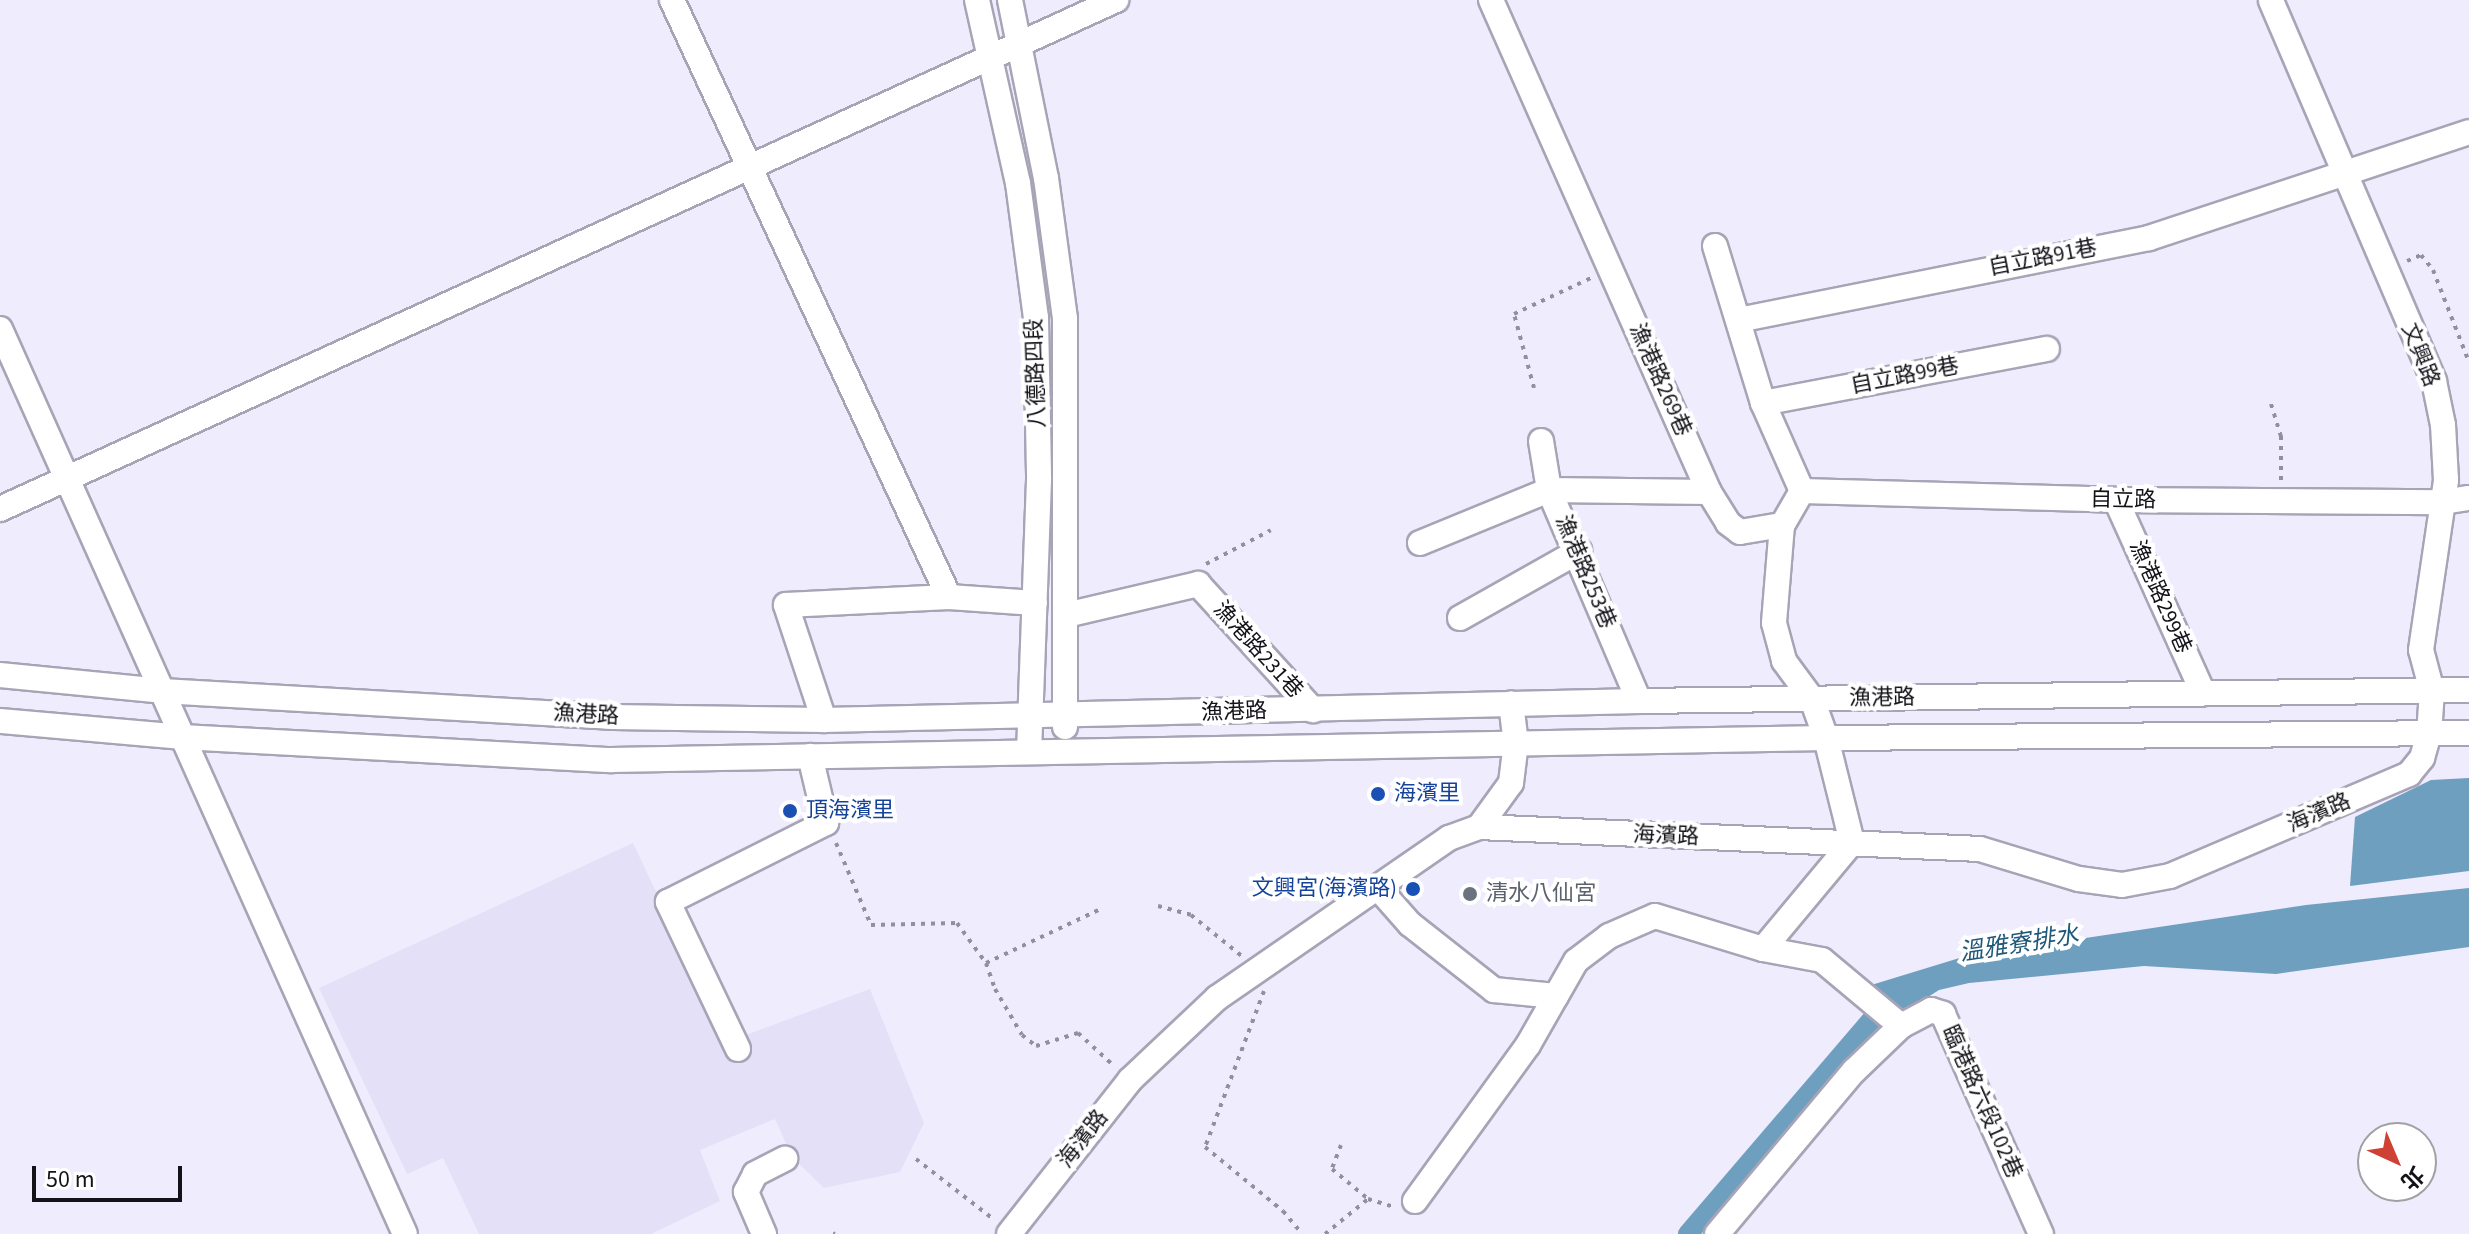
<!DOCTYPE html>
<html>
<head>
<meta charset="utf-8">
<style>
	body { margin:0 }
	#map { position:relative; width:2469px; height:1234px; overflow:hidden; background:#efecfe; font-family:"Source Sans 3","Noto Sans TC",sans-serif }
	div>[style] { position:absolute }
	.built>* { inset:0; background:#e4e0f8 }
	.water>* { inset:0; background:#6f9fbf }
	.canal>* { height:20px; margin:-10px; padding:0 10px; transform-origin:10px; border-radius:10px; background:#6f9fbf }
	.path>* { height:4px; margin-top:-2px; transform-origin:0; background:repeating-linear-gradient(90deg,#92909d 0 4px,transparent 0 10px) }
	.roads { filter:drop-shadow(2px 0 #a7a4b6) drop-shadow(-2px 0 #a7a4b6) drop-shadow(0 2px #a7a4b6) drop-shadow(0 -2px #a7a4b6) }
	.minor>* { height:24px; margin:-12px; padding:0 12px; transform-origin:12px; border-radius:12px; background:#fff }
	.dots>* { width:22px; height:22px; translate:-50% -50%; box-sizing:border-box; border:4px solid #fff; border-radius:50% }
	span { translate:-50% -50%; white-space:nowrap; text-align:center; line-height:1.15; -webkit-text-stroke:8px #fff; paint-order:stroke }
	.street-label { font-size:22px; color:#131218 }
	.transit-label { font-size:22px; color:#164399 }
	.left { translate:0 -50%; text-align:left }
	.right { translate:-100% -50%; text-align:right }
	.worship-label { font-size:22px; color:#5b616d }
	.water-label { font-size:24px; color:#1f5879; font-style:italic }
	.north { position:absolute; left:2357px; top:1122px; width:80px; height:80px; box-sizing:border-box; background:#fff; border:2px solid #a1a0a3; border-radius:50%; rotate:136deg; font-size:22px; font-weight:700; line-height:32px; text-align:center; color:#131218 }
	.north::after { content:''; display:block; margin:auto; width:28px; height:36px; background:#cf4135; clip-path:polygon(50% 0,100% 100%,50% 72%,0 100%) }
	.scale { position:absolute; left:32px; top:1166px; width:150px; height:36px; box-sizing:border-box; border:4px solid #131218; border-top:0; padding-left:10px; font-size:24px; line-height:28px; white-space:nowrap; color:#131218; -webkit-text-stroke:6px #fff; paint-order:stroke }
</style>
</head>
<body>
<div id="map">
	<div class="built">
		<i style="clip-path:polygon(633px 843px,727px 1042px,870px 989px,924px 1123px,900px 1172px,824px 1188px,792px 1157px,775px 1119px,700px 1150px,720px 1201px,651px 1234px,479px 1234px,443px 1158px,407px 1174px,319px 988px)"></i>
	</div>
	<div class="water">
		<i style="clip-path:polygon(2469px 778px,2469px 871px,2350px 886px,2355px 817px,2431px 780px)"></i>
		<i style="clip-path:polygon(2469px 888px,2469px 947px,2276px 974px,2144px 966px,1969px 983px,1939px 990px,1903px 1013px,1868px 986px,1966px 956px,2306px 905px)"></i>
	</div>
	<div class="canal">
		<i style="left:1688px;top:1234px;width:312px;rotate:-49.4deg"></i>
	</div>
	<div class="path">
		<i style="left:2407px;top:261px;width:15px;rotate:-23deg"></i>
		<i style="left:2421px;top:255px;width:19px;rotate:51deg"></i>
		<i style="left:2433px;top:270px;width:99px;rotate:68.6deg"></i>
		<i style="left:1534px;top:388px;width:77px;rotate:-105.1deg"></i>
		<i style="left:1514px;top:314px;width:85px;rotate:-25.1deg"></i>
		<i style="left:2271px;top:404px;width:34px;rotate:73deg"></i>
		<i style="left:2281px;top:436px;width:44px;rotate:90deg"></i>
		<i style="left:1206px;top:564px;width:73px;rotate:-27.6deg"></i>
		<i style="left:836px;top:843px;width:89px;rotate:66.9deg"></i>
		<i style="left:871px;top:925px;width:86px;rotate:-1.3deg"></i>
		<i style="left:957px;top:923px;width:49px;rotate:54.1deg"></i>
		<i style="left:986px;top:963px;width:28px;rotate:71deg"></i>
		<i style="left:995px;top:989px;width:53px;rotate:59.6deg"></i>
		<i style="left:1022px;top:1035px;width:18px;rotate:38deg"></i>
		<i style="left:1036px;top:1046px;width:44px;rotate:-17.2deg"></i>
		<i style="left:1078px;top:1033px;width:47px;rotate:42.4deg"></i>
		<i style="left:1158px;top:906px;width:34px;rotate:15deg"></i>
		<i style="left:1191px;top:915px;width:67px;rotate:38.9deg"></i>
		<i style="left:986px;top:963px;width:127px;rotate:-25.2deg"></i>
		<i style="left:1264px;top:991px;width:167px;rotate:110.7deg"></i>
		<i style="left:1205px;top:1147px;width:101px;rotate:39.4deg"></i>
		<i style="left:1283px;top:1211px;width:30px;rotate:50deg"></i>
		<i style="left:1341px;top:1145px;width:26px;rotate:111deg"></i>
		<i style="left:1332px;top:1169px;width:47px;rotate:39.8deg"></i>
		<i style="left:916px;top:1159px;width:98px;rotate:37.9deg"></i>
		<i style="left:833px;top:1233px;width:2px;rotate:27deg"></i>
		<i style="left:1325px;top:1234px;width:55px;rotate:-39.1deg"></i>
		<i style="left:1368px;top:1199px;width:27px;rotate:17deg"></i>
	</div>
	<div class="roads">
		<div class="minor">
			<i style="left:672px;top:0;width:658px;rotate:65.11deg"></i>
			<i style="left:977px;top:0;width:188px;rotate:77.4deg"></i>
			<i style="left:1018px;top:183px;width:136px;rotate:82.4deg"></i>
			<i style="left:1036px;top:318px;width:162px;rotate:88.9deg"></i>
			<i style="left:1039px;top:480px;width:272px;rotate:92.1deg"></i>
			<i style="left:1010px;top:0;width:182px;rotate:78.6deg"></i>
			<i style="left:1046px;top:178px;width:142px;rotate:82.3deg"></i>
			<i style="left:1065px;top:319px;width:408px;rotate:90deg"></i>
			<i style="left:1491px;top:0;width:538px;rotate:66.1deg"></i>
			<i style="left:1709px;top:492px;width:36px;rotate:58deg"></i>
			<i style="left:1728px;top:523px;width:15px;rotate:37deg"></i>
			<i style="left:1740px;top:532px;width:43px;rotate:-9.5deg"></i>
			<i style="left:1715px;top:246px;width:164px;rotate:73deg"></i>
			<i style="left:1763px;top:403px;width:96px;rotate:66.1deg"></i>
			<i style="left:1739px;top:320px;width:418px;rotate:-11.3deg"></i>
			<i style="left:2149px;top:238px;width:337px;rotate:-18.3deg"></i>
			<i style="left:0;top:329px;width:991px;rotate:65.89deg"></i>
			<i style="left:1763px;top:403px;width:289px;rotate:-10.8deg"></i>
			<i style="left:1541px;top:441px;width:50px;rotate:80.7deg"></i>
			<i style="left:1549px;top:490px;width:229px;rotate:66.9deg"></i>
			<i style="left:1802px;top:491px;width:314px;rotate:1.6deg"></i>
			<i style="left:2116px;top:500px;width:327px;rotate:0.4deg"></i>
			<i style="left:2443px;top:502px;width:26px;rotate:-9deg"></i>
			<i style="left:1802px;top:491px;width:39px;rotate:120deg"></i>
			<i style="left:1782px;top:525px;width:98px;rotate:94.7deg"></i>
			<i style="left:1774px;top:623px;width:39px;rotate:75deg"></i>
			<i style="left:1784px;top:661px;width:47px;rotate:53.6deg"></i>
			<i style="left:1812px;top:699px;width:41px;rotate:70.3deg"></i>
			<i style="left:1826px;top:738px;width:107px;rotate:76deg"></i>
			<i style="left:2116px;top:500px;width:212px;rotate:65.7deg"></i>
			<i style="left:0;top:509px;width:1227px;rotate:-24.52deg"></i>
			<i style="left:1420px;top:543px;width:139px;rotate:-22.3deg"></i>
			<i style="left:1549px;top:490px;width:160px;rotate:0.7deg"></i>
			<i style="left:1066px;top:615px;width:136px;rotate:-13.2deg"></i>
			<i style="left:1198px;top:584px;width:171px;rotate:47.6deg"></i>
			<i style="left:1460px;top:618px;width:137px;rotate:-29.4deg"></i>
			<i style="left:0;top:675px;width:163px;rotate:5.6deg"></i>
			<i style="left:162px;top:691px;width:453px;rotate:3.3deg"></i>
			<i style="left:614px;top:717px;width:210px;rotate:0.8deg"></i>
			<i style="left:824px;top:720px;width:815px;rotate:-1.34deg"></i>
			<i style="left:1639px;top:701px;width:830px;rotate:-0.76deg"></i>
			<i style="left:824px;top:720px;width:121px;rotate:-108.3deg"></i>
			<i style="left:786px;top:605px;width:163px;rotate:-2.8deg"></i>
			<i style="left:949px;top:597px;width:86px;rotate:4deg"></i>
			<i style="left:0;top:721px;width:183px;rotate:5deg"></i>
			<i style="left:182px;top:737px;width:430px;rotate:3.1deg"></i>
			<i style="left:611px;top:760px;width:1215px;rotate:-1.04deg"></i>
			<i style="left:1826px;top:738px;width:643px;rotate:-0.45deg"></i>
			<i style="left:1479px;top:827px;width:54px;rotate:-54deg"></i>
			<i style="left:1511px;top:783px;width:39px;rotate:-83deg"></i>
			<i style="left:1516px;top:744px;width:41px;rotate:-97deg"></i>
			<i style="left:1379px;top:889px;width:47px;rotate:48.5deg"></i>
			<i style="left:1410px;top:924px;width:107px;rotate:38.2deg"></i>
			<i style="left:1494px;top:990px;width:62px;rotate:5.5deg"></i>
			<i style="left:1556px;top:996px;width:40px;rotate:-60.3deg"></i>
			<i style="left:1576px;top:961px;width:41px;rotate:-37.1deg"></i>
			<i style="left:1609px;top:936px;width:50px;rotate:-23.5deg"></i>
			<i style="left:1655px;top:916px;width:113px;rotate:17deg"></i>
			<i style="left:1763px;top:949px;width:60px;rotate:10.6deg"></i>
			<i style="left:1822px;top:960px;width:103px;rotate:39.9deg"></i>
			<i style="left:1763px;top:949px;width:139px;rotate:-50.2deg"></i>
			<i style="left:738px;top:1049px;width:163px;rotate:-115.5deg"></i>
			<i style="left:668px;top:902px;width:177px;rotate:-26.6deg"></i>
			<i style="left:826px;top:823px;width:69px;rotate:-103.4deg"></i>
			<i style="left:1415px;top:1201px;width:193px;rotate:-54.1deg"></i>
			<i style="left:1528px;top:1045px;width:56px;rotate:-60.3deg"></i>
			<i style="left:764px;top:1234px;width:46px;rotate:-113.2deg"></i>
			<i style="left:746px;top:1192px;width:20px;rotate:-63deg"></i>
			<i style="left:755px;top:1174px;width:34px;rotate:-27deg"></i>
			<i style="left:1009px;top:1234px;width:196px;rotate:-51.8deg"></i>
			<i style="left:1130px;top:1080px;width:120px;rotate:-43.3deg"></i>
			<i style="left:1217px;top:998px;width:282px;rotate:-34.6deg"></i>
			<i style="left:1449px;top:838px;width:32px;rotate:-20deg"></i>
			<i style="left:1479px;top:827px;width:501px;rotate:2.51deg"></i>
			<i style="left:1980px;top:849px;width:103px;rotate:16.9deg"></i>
			<i style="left:2079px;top:879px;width:43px;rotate:7.9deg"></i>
			<i style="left:2122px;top:885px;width:49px;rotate:-10.6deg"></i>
			<i style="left:2170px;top:876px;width:260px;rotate:-23.1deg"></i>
			<i style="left:2409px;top:774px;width:21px;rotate:-51deg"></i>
			<i style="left:2422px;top:758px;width:25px;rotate:-74deg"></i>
			<i style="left:2429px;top:734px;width:43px;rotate:-86deg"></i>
			<i style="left:2432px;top:691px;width:42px;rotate:-105deg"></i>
			<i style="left:2421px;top:650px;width:172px;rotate:-81.6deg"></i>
			<i style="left:2446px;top:480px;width:55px;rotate:-93.1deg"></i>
			<i style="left:2443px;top:425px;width:45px;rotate:-101.6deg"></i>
			<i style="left:2434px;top:381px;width:414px;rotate:-113.2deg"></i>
			<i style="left:1717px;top:1234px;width:213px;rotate:-50deg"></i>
			<i style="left:1854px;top:1071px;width:65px;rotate:-43.8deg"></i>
			<i style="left:1901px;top:1026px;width:34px;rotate:-28deg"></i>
			<i style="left:1931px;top:1010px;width:13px;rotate:18deg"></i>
			<i style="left:1943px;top:1014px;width:241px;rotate:66deg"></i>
		</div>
	</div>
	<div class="dots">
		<i style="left:1378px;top:794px;background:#1a4fb4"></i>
		<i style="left:790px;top:811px;background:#1a4fb4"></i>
		<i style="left:1413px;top:889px;background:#1a4fb4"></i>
		<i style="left:1470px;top:894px;background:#6b7280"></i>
	</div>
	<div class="street-label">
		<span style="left:2043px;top:258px;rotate:-11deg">自立路91巷</span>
		<span style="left:2420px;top:355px;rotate:68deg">文興路</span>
		<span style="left:1036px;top:373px;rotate:-92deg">八德路四段</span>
		<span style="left:1905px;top:376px;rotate:-11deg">自立路99巷</span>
		<span style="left:1660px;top:380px;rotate:66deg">漁港路269巷</span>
		<span style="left:2123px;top:500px;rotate:1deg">自立路</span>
		<span style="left:1585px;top:572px;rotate:67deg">漁港路253巷</span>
		<span style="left:2160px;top:597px;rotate:66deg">漁港路299巷</span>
		<span style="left:1258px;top:650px;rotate:48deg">漁港路231巷</span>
		<span style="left:1882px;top:698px;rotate:-1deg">漁港路</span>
		<span style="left:1234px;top:712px;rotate:-2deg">漁港路</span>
		<span style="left:586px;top:715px;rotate:3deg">漁港路</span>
		<span style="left:2319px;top:813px;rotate:-23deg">海濱路</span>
		<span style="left:1666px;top:836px;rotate:2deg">海濱路</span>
		<span style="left:1982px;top:1102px;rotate:66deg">臨港路六段102巷</span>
		<span style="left:1083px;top:1139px;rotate:-52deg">海濱路</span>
	</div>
	<div class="transit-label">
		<span class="left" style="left:1394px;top:794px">海濱里</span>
		<span class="left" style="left:806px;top:811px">頂海濱里</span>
		<span class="right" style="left:1397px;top:889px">文興宮(海濱路)</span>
	</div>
	<div class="worship-label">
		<span class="left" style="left:1486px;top:894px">清水八仙宮</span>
	</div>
	<div class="water-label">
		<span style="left:2019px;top:944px;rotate:-9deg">溫雅寮排水</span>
	</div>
	<div class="north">北</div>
	<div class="scale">50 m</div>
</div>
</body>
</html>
